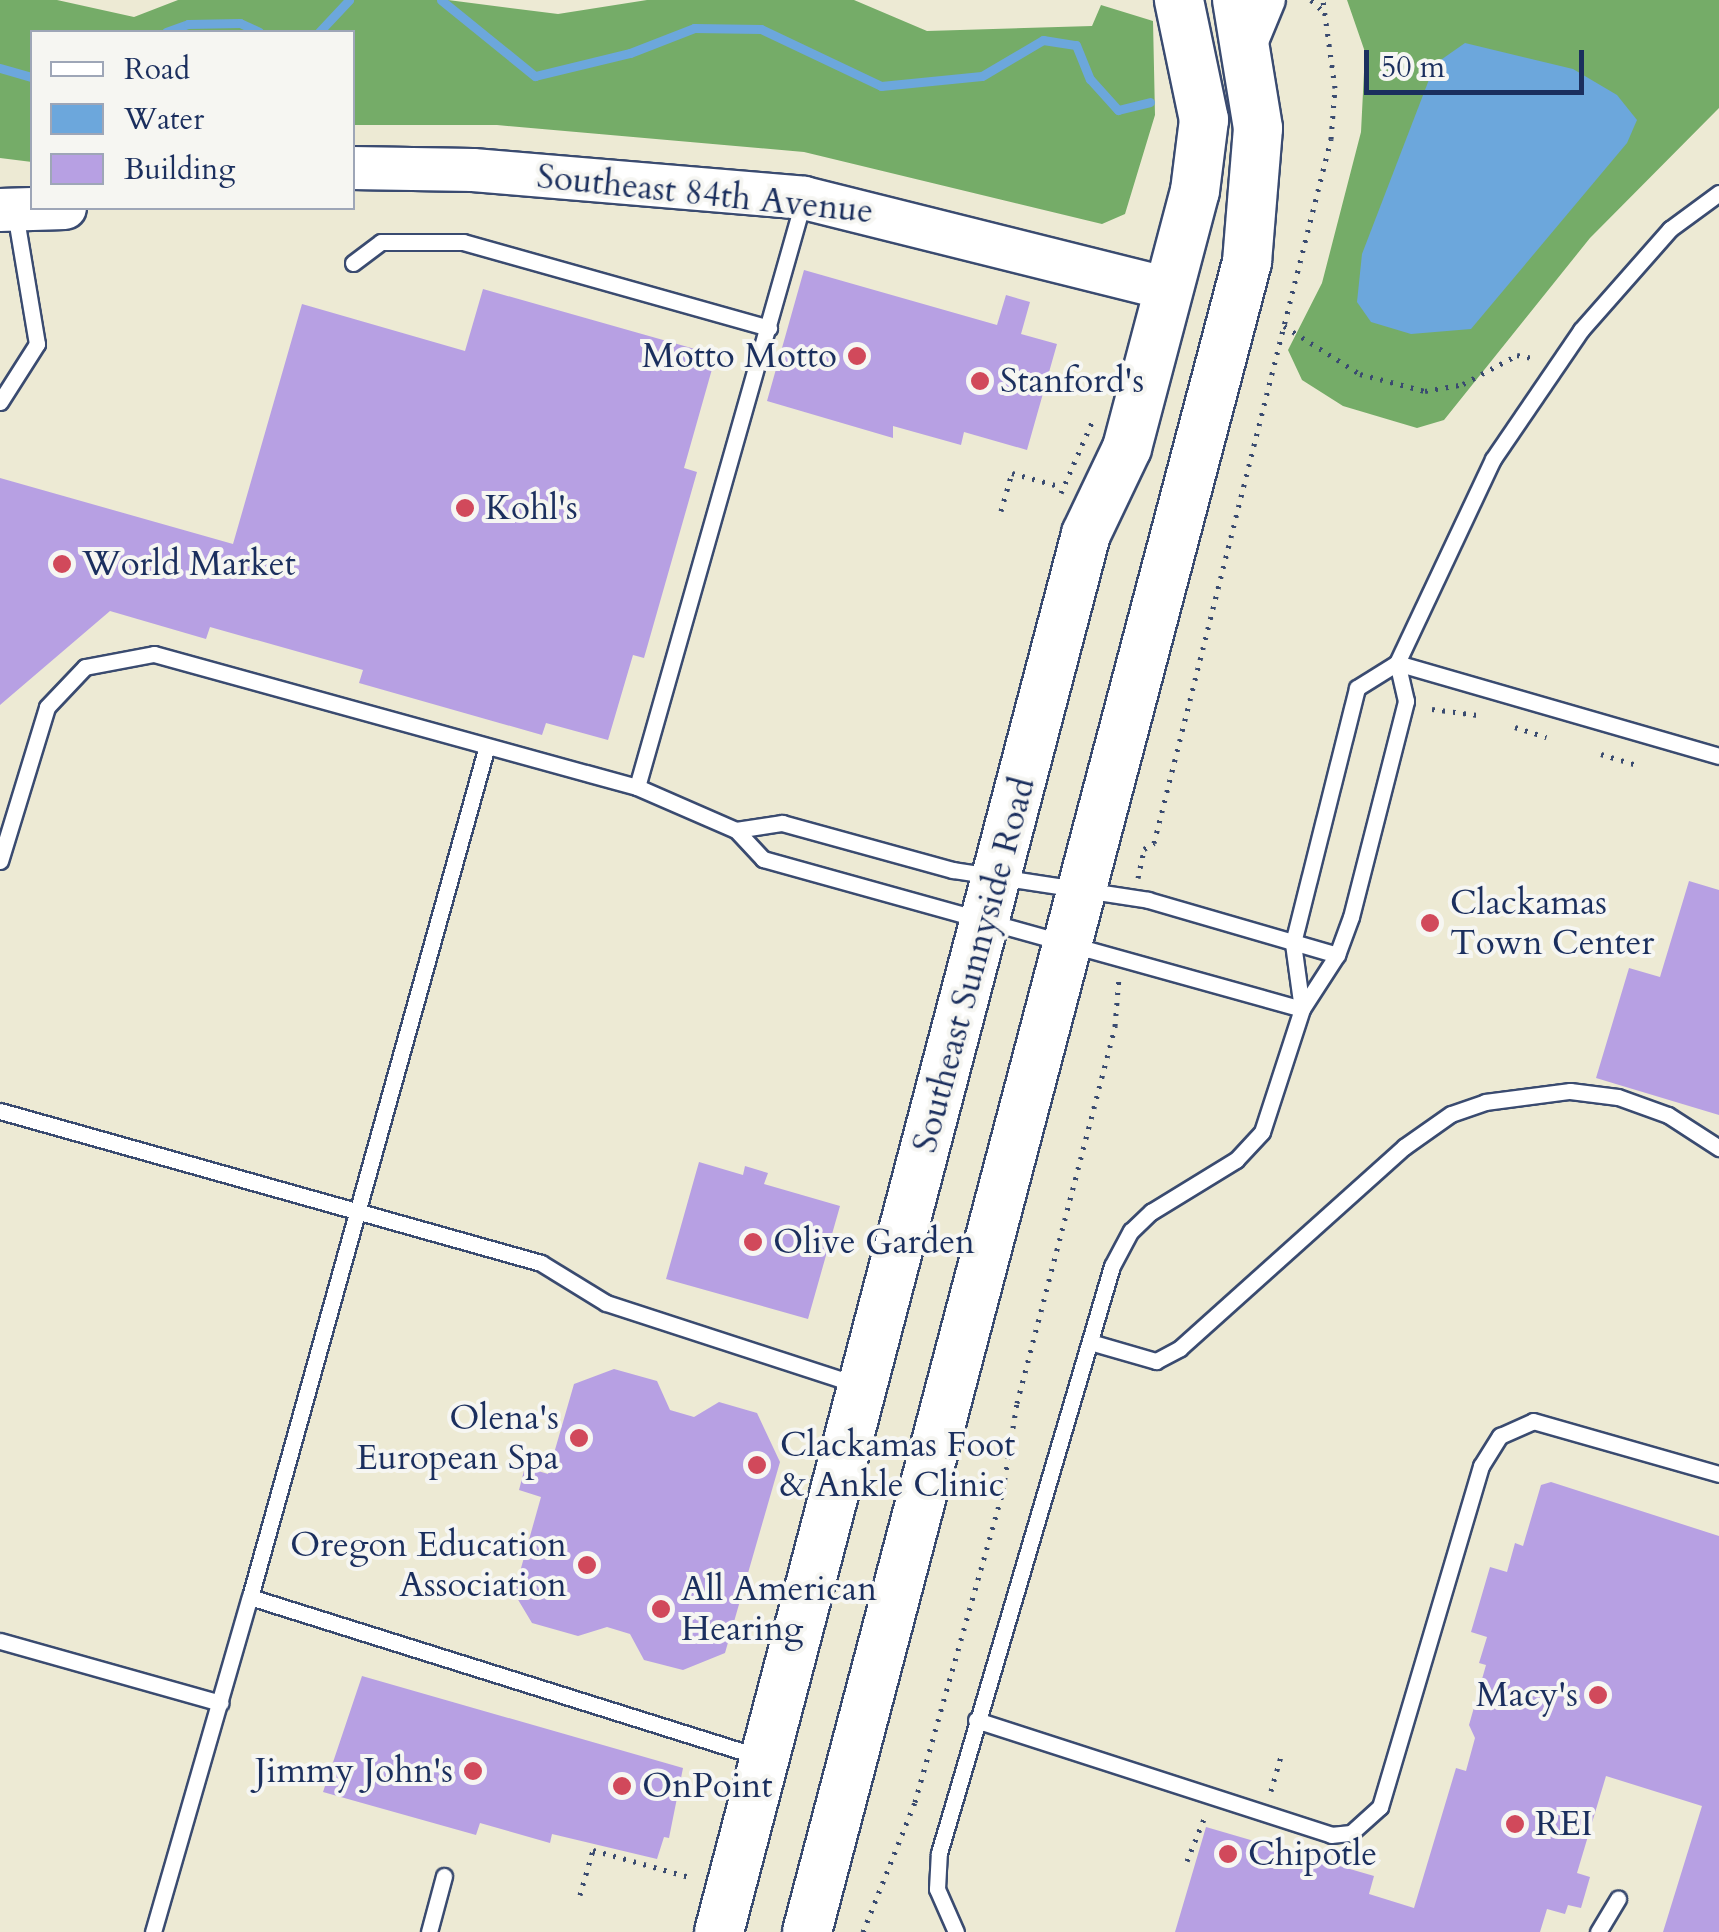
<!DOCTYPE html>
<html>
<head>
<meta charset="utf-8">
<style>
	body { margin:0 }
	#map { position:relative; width:1719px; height:1932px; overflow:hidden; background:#edead4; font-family:Cardo,serif }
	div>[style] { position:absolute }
	.forest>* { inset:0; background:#75ac68 }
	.water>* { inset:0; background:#6ca7dc }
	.stream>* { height:9px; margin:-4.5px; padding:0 4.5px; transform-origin:4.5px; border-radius:4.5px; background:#6ca7dc }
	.building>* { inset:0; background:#b7a0e3 }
	.path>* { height:5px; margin-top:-2.5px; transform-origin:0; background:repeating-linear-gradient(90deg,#3a4b70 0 2.5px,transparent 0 10.5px) }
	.roads { filter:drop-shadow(2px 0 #3a4b70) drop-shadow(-2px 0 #3a4b70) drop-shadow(0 2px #3a4b70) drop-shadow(0 -2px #3a4b70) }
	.lane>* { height:15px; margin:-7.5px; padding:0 7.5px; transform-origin:7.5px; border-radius:7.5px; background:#fff }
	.street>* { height:30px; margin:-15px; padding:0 15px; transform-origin:15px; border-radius:15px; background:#fff }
	.secondary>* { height:42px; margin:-21px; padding:0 21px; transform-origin:21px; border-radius:21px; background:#fff }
	.primary>* { height:48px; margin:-24px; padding:0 24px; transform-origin:24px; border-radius:24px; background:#fff }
	.dots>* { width:28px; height:28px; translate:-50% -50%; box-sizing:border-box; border:5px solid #f6f6f2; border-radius:50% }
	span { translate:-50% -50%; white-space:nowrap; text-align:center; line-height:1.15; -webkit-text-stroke:8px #f6f6f2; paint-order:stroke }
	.street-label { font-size:35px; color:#1b2f5e }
	.poi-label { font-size:35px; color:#1b2f5e }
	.right { translate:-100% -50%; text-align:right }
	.left { translate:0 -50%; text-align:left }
	.legend { position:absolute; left:30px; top:30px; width:325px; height:180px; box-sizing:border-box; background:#f6f6f2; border:2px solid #9ea6b7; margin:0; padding:12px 18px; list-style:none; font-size:30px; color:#1b2f5e }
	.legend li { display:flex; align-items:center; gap:20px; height:50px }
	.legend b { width:50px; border:2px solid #9ea6b7 }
	.scale { position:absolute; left:1364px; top:50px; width:220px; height:45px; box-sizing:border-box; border:5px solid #1b2f5e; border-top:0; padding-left:12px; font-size:30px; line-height:35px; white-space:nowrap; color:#1b2f5e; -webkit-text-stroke:8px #f6f6f2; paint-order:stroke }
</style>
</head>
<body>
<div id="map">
	<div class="forest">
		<i style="clip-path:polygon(0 0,57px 0,134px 17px,178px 0,448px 0,558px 14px,647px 0,854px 0,927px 31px,1092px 26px,1101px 5px,1153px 21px,1155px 115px,1125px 214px,1102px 224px,804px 152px,497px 125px,353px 125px,352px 32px,32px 32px,32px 162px,0 158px)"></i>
		<i style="clip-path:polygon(1347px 0,1719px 0,1719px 108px,1590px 238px,1444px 420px,1417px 428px,1343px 406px,1302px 380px,1288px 350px,1322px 283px,1361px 132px,1365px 52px)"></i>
	</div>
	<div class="water">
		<i style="clip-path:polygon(1465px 43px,1573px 69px,1617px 95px,1637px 120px,1627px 143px,1471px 329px,1411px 334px,1371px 322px,1357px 302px,1362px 254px,1435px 64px)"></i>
	</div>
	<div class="stream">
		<i style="left:441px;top:0;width:121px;rotate:39deg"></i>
		<i style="left:535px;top:76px;width:98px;rotate:-13.6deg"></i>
		<i style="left:630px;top:53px;width:69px;rotate:-21.3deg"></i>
		<i style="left:694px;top:28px;width:67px;rotate:0.9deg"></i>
		<i style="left:761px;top:29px;width:133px;rotate:25.4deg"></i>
		<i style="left:881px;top:86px;width:101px;rotate:-5.7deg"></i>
		<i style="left:982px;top:76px;width:71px;rotate:-30.5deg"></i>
		<i style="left:1043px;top:40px;width:33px;rotate:9deg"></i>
		<i style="left:1076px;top:45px;width:37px;rotate:68deg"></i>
		<i style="left:1090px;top:79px;width:42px;rotate:47.9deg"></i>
		<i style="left:1118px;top:110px;width:33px;rotate:-14deg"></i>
		<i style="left:166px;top:32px;width:23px;rotate:-20deg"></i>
		<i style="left:188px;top:24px;width:52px;rotate:-1.1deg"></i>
		<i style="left:240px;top:23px;width:21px;rotate:25deg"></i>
		<i style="left:319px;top:32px;width:44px;rotate:-46.8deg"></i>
		<i style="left:0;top:68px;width:33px;rotate:16deg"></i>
	</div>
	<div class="building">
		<i style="clip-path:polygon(804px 270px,997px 325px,1006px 295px,1030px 302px,1021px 334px,1057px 344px,1027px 450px,964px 432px,961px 445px,893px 426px,893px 438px,767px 401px)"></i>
		<i style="clip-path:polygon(483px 289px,716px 355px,684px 468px,697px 472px,644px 658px,633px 655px,608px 740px,546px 723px,542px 735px,359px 683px,363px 670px,210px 627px,206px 639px,110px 611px,0 705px,0 478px,233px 544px,302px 304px,465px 351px)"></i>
		<i style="clip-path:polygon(1689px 881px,1719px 890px,1719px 1115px,1596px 1078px,1629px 968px,1660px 977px)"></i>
		<i style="clip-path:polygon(699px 1162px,743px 1175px,745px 1166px,768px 1173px,764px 1184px,840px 1206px,808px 1319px,666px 1279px)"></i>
		<i style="clip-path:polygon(614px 1369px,657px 1381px,670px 1410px,694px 1417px,719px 1402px,757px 1413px,780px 1462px,725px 1653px,683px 1670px,644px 1660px,630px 1634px,607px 1627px,578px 1636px,532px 1623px,514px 1593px,541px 1497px,519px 1490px,525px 1467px,548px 1474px,574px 1384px)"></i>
		<i style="clip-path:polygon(1551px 1482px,1719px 1536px,1719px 1932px,1663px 1932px,1702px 1806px,1606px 1776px,1577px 1873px,1590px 1877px,1581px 1908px,1568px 1905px,1565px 1914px,1547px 1909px,1540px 1932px,1175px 1932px,1206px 1827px,1374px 1876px,1369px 1894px,1414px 1908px,1456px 1768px,1466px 1771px,1475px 1738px,1469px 1725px,1486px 1665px,1479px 1663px,1487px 1637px,1471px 1632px,1490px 1567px,1507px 1572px,1515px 1543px,1523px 1546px,1541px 1485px)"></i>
		<i style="clip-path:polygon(362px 1676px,683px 1768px,669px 1838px,664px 1837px,657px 1859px,552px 1834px,550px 1843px,480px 1823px,476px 1835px,323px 1792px)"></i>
	</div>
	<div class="path">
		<i style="left:1311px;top:0;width:16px;rotate:43deg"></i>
		<i style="left:1284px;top:326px;width:90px;rotate:32.3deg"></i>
		<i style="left:1360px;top:374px;width:67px;rotate:14.7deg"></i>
		<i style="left:1425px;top:391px;width:39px;rotate:-10deg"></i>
		<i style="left:1463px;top:384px;width:61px;rotate:-28.2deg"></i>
		<i style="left:1517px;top:355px;width:20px;rotate:11deg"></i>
		<i style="left:1061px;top:493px;width:77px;rotate:-66.4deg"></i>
		<i style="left:1001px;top:511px;width:40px;rotate:-74deg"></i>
		<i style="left:1012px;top:473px;width:52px;rotate:15.6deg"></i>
		<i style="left:1432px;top:709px;width:46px;rotate:7.4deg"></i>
		<i style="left:1515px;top:727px;width:33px;rotate:18deg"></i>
		<i style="left:1601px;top:754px;width:38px;rotate:17deg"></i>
		<i style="left:1138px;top:878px;width:30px;rotate:-78deg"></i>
		<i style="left:1144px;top:849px;width:12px;rotate:-31deg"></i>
		<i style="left:1154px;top:843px;width:726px;rotate:-75.89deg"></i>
		<i style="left:1331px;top:139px;width:51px;rotate:-85.5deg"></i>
		<i style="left:1335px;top:88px;width:89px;rotate:-97.8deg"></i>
		<i style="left:1271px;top:1791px;width:35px;rotate:-74deg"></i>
		<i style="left:1187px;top:1861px;width:45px;rotate:-68deg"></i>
		<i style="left:580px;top:1895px;width:47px;rotate:-73.9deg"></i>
		<i style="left:593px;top:1850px;width:104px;rotate:15.6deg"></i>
		<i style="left:863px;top:1932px;width:140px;rotate:-68.2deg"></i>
		<i style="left:915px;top:1802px;width:324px;rotate:-74.2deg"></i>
		<i style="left:1003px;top:1490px;width:88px;rotate:-80.9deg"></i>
		<i style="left:1017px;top:1403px;width:390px;rotate:-75.4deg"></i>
		<i style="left:1115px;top:1026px;width:49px;rotate:-85.3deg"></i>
	</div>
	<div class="roads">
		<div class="lane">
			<i style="left:353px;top:263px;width:35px;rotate:-37deg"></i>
			<i style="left:381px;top:242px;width:82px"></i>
			<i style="left:463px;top:242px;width:318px;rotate:15.7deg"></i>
			<i style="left:0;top:402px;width:69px;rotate:-57.5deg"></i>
			<i style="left:37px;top:344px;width:133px;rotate:-99.5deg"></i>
			<i style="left:1397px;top:663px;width:335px;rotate:16.1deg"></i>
			<i style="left:637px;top:787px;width:608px;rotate:-74.16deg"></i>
			<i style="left:736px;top:830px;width:47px;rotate:-8.7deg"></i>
			<i style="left:782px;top:823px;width:177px;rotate:15.4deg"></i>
			<i style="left:953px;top:870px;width:197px;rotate:8.7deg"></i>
			<i style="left:1148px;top:900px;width:197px;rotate:16.2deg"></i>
			<i style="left:0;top:861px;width:161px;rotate:-73deg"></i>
			<i style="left:47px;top:707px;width:55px;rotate:-46.5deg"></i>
			<i style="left:85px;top:667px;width:70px;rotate:-10.7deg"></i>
			<i style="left:154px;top:654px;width:501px;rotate:15.4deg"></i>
			<i style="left:637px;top:787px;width:108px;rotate:23.5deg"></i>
			<i style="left:736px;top:830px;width:40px;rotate:47deg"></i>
			<i style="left:763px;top:859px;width:559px;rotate:15.55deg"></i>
			<i style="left:1302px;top:1009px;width:67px;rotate:-97.8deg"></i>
			<i style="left:1293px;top:943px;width:263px;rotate:-75.9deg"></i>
			<i style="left:1357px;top:688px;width:47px;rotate:-32deg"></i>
			<i style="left:0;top:1111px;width:562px;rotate:15.69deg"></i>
			<i style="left:541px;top:1263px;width:76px;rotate:31.6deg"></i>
			<i style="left:606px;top:1303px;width:266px;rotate:18deg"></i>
			<i style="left:1090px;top:1342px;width:69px;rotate:16.1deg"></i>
			<i style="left:1156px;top:1361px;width:27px;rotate:-28deg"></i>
			<i style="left:1180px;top:1348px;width:301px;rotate:-41.9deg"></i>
			<i style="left:1404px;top:1147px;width:57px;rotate:-35.1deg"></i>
			<i style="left:1451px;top:1114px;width:36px;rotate:-19deg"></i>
			<i style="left:1485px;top:1102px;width:86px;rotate:-7.4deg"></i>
			<i style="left:1570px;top:1091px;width:48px;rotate:7.1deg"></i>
			<i style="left:1618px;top:1097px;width:53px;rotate:19.8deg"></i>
			<i style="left:1668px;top:1115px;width:61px;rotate:32.9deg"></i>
			<i style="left:250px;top:1597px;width:883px;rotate:-74.44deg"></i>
			<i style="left:0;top:1641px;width:229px;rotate:15.7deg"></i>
			<i style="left:976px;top:1720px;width:373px;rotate:17.9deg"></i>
			<i style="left:1331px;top:1835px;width:20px;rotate:-6deg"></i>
			<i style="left:1351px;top:1833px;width:39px;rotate:-42deg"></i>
			<i style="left:1380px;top:1807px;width:356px;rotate:-73.5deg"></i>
			<i style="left:1481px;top:1466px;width:36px;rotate:-58deg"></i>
			<i style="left:1500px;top:1436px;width:36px;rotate:-24deg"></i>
			<i style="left:1533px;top:1421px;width:193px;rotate:15.9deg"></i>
			<i style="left:153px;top:1932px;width:349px;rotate:-73.9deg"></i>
			<i style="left:250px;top:1597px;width:535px;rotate:17.42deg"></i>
			<i style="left:429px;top:1932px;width:58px;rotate:-75deg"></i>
			<i style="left:956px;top:1932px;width:47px;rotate:-113.8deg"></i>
			<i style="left:937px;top:1889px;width:36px;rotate:-87deg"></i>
			<i style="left:939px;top:1853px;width:612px;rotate:-73.58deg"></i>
			<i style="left:1112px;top:1266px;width:40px;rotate:-62deg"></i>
			<i style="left:1131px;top:1231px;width:28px;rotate:-44deg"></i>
			<i style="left:1151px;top:1212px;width:100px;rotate:-31.5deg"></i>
			<i style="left:1236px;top:1160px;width:38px;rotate:-47deg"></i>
			<i style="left:1262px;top:1132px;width:129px;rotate:-72deg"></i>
			<i style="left:1302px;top:1009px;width:64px;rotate:-57.1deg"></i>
			<i style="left:1337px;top:955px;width:40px;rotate:-69.8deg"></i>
			<i style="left:1351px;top:917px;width:223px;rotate:-75.7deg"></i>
			<i style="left:1406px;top:701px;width:39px;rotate:-103deg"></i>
			<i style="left:1397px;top:663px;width:225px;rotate:-64.8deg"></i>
			<i style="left:1493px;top:459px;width:156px;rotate:-55.7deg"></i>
			<i style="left:1581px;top:330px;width:135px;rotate:-48.6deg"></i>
			<i style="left:1670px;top:229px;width:61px;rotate:-36.3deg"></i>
			<i style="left:1598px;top:1932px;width:39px;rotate:-59deg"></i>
		</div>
		<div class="street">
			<i style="left:1249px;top:51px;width:55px;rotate:-67.6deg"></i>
		</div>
		<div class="secondary">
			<i style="left:352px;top:168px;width:121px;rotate:0.9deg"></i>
			<i style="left:473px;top:170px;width:332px;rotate:4.8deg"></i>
			<i style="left:804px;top:198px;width:375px;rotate:14deg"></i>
			<i style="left:0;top:210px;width:65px;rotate:-1.8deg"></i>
		</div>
		<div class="primary">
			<i style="left:719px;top:1932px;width:1445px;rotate:-75.29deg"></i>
			<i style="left:1086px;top:534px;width:95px;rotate:-64.5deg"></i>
			<i style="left:1127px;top:448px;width:266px;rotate:-75.2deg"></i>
			<i style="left:1195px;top:191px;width:72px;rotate:-82.8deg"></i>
			<i style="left:1204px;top:120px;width:123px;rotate:-101.8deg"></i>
			<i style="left:807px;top:1932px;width:1727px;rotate:-75.24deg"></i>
			<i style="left:1247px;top:262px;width:134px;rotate:-85.3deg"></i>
			<i style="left:1258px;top:128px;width:130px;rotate:-99.3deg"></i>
		</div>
	</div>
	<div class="dots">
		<i style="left:857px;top:356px;background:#d1495b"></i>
		<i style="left:980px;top:381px;background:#d1495b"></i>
		<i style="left:465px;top:508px;background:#d1495b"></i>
		<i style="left:62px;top:564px;background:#d1495b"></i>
		<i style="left:1430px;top:923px;background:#d1495b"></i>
		<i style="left:753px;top:1242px;background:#d1495b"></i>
		<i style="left:579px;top:1438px;background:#d1495b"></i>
		<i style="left:757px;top:1465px;background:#d1495b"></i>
		<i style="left:587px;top:1565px;background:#d1495b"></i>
		<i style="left:661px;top:1609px;background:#d1495b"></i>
		<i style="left:1598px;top:1695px;background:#d1495b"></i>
		<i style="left:473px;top:1771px;background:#d1495b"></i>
		<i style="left:622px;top:1786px;background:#d1495b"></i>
		<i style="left:1515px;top:1824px;background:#d1495b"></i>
		<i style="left:1228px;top:1854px;background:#d1495b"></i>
	</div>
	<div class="street-label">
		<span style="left:705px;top:194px;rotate:6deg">Southeast 84th Avenue</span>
		<span style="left:974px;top:965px;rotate:-75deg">Southeast Sunnyside Road</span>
	</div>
	<div class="poi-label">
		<span class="right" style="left:837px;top:356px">Motto Motto</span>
		<span class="left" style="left:1000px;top:381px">Stanford's</span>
		<span class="left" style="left:485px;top:508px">Kohl's</span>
		<span class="left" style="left:82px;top:564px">World Market</span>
		<span class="left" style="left:1450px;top:923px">Clackamas<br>Town Center</span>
		<span class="left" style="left:773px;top:1242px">Olive Garden</span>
		<span class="right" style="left:559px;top:1438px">Olena's<br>European Spa</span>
		<span class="left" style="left:780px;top:1465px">Clackamas Foot<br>&amp; Ankle Clinic</span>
		<span class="right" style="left:567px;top:1565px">Oregon Education<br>Association</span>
		<span class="left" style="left:681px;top:1609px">All American<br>Hearing</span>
		<span class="right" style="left:1578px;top:1695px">Macy's</span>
		<span class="right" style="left:453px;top:1771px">Jimmy John's</span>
		<span class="left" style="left:642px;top:1786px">OnPoint</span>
		<span class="left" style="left:1535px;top:1824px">REI</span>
		<span class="left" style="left:1248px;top:1854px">Chipotle</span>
	</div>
	<ul class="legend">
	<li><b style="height:12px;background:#fff"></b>Road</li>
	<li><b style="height:28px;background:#6ca7dc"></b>Water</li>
	<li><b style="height:28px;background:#b7a0e3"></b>Building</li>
	</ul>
	<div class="scale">50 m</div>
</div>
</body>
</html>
